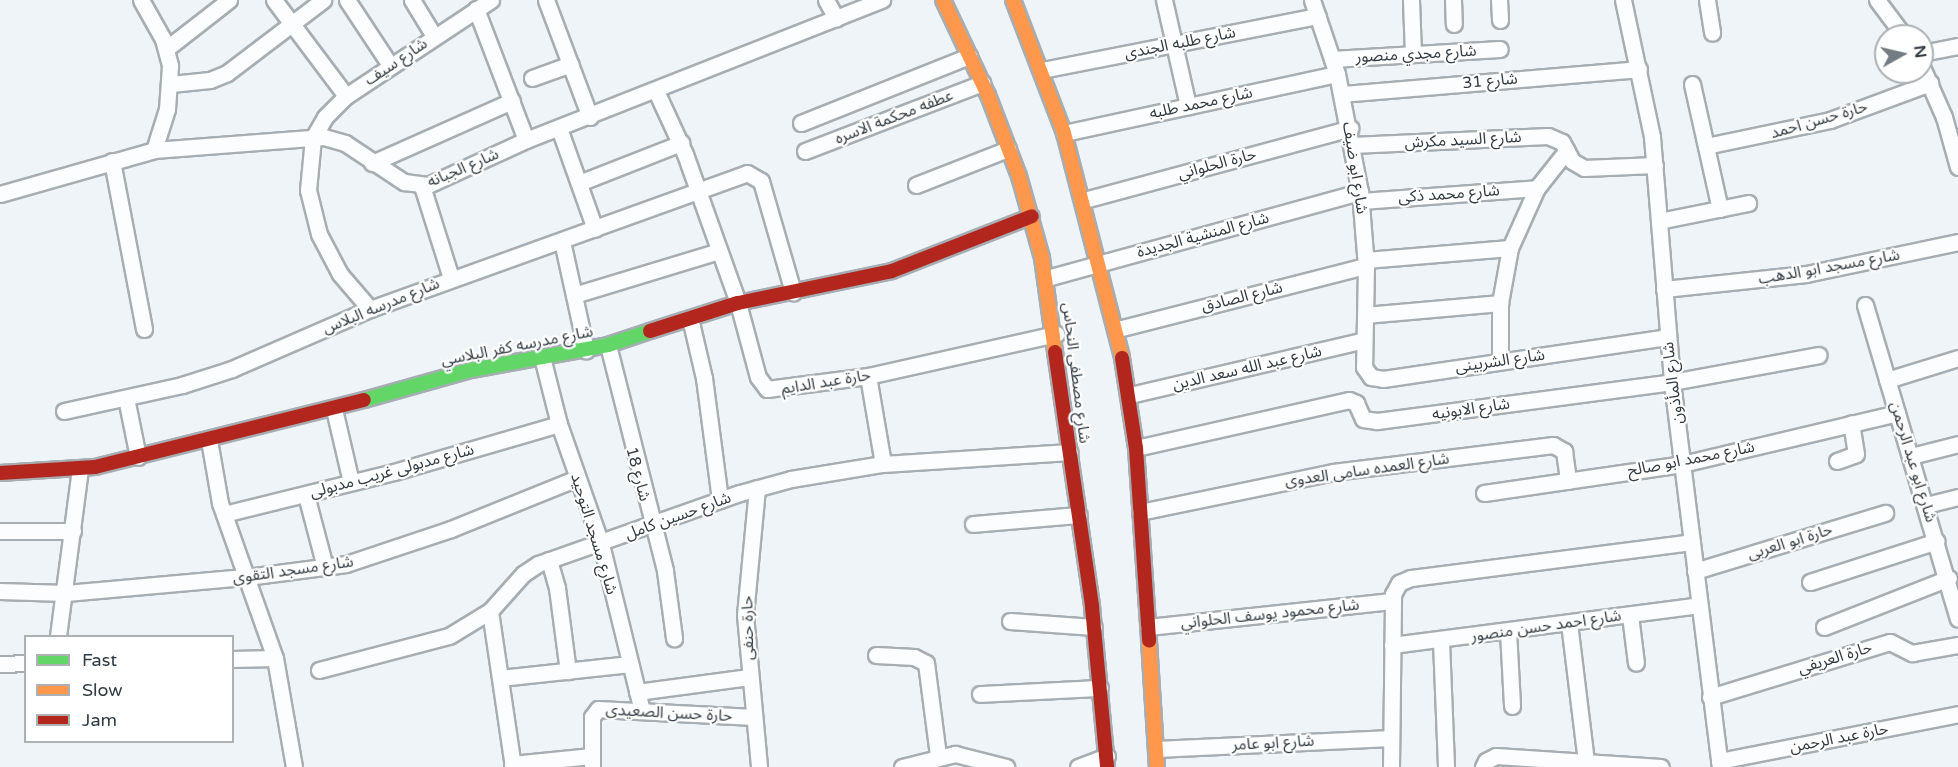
<!DOCTYPE html>
<html>
<head>
<meta charset="utf-8">
<style>
	body { margin:0 }
	#map { position:relative; width:1958px; height:767px; overflow:hidden; background:#eef4f8; font-family:"Varela Round","Noto Sans Arabic",sans-serif }
	div>[style] { position:absolute }
	.roads { filter:drop-shadow(2px 0 #a6aeb3) drop-shadow(-2px 0 #a6aeb3) drop-shadow(0 2px #a6aeb3) drop-shadow(0 -2px #a6aeb3) }
	.street>* { height:15px; margin:-7.5px; padding:0 7.5px; transform-origin:7.5px; border-radius:7.5px; background:#fcfdfe }
	.fast>* { height:14px; margin:-7px; padding:0 7px; transform-origin:7px; border-radius:7px; background:#63d668 }
	.slow>* { height:14px; margin:-7px; padding:0 7px; transform-origin:7px; border-radius:7px; background:#ff974d }
	.jam>* { height:14px; margin:-7px; padding:0 7px; transform-origin:7px; border-radius:7px; background:#b3261e }
	span { translate:-50% -50%; white-space:nowrap; text-align:center; line-height:1.15; -webkit-text-stroke:4.5px #fff; paint-order:stroke }
	.street-label { font-size:16px; color:#313b43 }
	.legend { position:absolute; left:24px; top:635px; width:210px; height:108px; box-sizing:border-box; background:#fff; border:2px solid #adb1b4; margin:0; padding:8px 10px; list-style:none; font-size:18px; color:#313b43 }
	.legend li { display:flex; align-items:center; gap:12px; height:30px }
	.legend b { width:30px; border:2px solid #adb1b4 }
	.north { position:absolute; left:1874px; top:24px; width:60px; height:60px; box-sizing:border-box; background:#fff; border:2px solid #adb1b4; border-radius:50%; rotate:82deg; font-size:16px; font-weight:700; line-height:24px; text-align:center; color:#313b43 }
	.north::after { content:''; display:block; margin:auto; width:21px; height:27px; background:#737c82; clip-path:polygon(50% 0,100% 100%,50% 72%,0 100%) }
</style>
</head>
<body>
<div id="map">
	<div class="roads">
		<div class="street">
			<i style="left:141px;top:0;width:45px;rotate:60.6deg"></i>
			<i style="left:163px;top:39px;width:28px;rotate:75deg"></i>
			<i style="left:170px;top:66px;width:43px;rotate:94deg"></i>
			<i style="left:167px;top:109px;width:43px;rotate:107.6deg"></i>
			<i style="left:274px;top:0;width:120px;rotate:53.1deg"></i>
			<i style="left:347px;top:0;width:78px;rotate:56.5deg"></i>
			<i style="left:412px;top:0;width:42px;rotate:58.6deg"></i>
			<i style="left:546px;top:0;width:125px;rotate:69.4deg"></i>
			<i style="left:826px;top:0;width:21px;rotate:61deg"></i>
			<i style="left:1164px;top:0;width:109px;rotate:77.2deg"></i>
			<i style="left:1312px;top:0;width:78px;rotate:71.3deg"></i>
			<i style="left:1337px;top:74px;width:120px;rotate:79deg"></i>
			<i style="left:1360px;top:192px;width:74px;rotate:85.4deg"></i>
			<i style="left:1366px;top:266px;width:101px;rotate:91.1deg"></i>
			<i style="left:1364px;top:367px;width:12px;rotate:55deg"></i>
			<i style="left:1371px;top:377px;width:12px;rotate:9deg"></i>
			<i style="left:1383px;top:379px;width:287px;rotate:-8.4deg"></i>
			<i style="left:1411px;top:0;width:54px;rotate:87.9deg"></i>
			<i style="left:1453px;top:0;width:24px;rotate:88deg"></i>
			<i style="left:1499px;top:0;width:20px;rotate:87deg"></i>
			<i style="left:1623px;top:0;width:140px;rotate:78deg"></i>
			<i style="left:1652px;top:137px;width:246px;rotate:85.3deg"></i>
			<i style="left:1672px;top:382px;width:388px;rotate:82.9deg"></i>
			<i style="left:1707px;top:0;width:33px;rotate:81deg"></i>
			<i style="left:1877px;top:0;width:45px;rotate:53.1deg"></i>
			<i style="left:476px;top:9px;width:140px;rotate:69.1deg"></i>
			<i style="left:166px;top:49px;width:80px;rotate:-37.9deg"></i>
			<i style="left:1922px;top:53px;width:37px;rotate:-11deg"></i>
			<i style="left:1332px;top:59px;width:168px;rotate:-3.4deg"></i>
			<i style="left:1922px;top:67px;width:55px;rotate:66.3deg"></i>
			<i style="left:1944px;top:117px;width:52px;rotate:74.4deg"></i>
			<i style="left:1042px;top:70px;width:281px;rotate:-11.1deg"></i>
			<i style="left:532px;top:78px;width:41px;rotate:-19.7deg"></i>
			<i style="left:171px;top:84px;width:39px;rotate:-6deg"></i>
			<i style="left:210px;top:80px;width:18px;rotate:-22deg"></i>
			<i style="left:227px;top:73px;width:121px;rotate:-37.2deg"></i>
			<i style="left:1692px;top:84px;width:128px;rotate:77.4deg"></i>
			<i style="left:656px;top:91px;width:69px;rotate:65.3deg"></i>
			<i style="left:685px;top:154px;width:158px;rotate:70.4deg"></i>
			<i style="left:738px;top:303px;width:77px;rotate:74.9deg"></i>
			<i style="left:758px;top:377px;width:15px;rotate:53deg"></i>
			<i style="left:767px;top:389px;width:102px;rotate:-7.3deg"></i>
			<i style="left:868px;top:376px;width:193px;rotate:-12.6deg"></i>
			<i style="left:1342px;top:94px;width:298px;rotate:-4.8deg"></i>
			<i style="left:801px;top:123px;width:181px;rotate:-21.7deg"></i>
			<i style="left:559px;top:128px;width:107px;rotate:70.4deg"></i>
			<i style="left:1064px;top:133px;width:279px;rotate:-12.2deg"></i>
			<i style="left:1352px;top:145px;width:196px;rotate:-2.6deg"></i>
			<i style="left:1548px;top:136px;width:15px;rotate:23deg"></i>
			<i style="left:1562px;top:142px;width:21px;rotate:62deg"></i>
			<i style="left:1572px;top:161px;width:14px;rotate:30deg"></i>
			<i style="left:1584px;top:168px;width:71px;rotate:-2.4deg"></i>
			<i style="left:1706px;top:146px;width:127px;rotate:-11.8deg"></i>
			<i style="left:1830px;top:120px;width:107px;rotate:-20.3deg"></i>
			<i style="left:805px;top:151px;width:190px;rotate:-21deg"></i>
			<i style="left:112px;top:161px;width:171px;rotate:79.2deg"></i>
			<i style="left:372px;top:163px;width:153px;rotate:-23.9deg"></i>
			<i style="left:579px;top:183px;width:110px;rotate:-21.4deg"></i>
			<i style="left:916px;top:185px;width:99px;rotate:-21.4deg"></i>
			<i style="left:422px;top:186px;width:96px;rotate:72.5deg"></i>
			<i style="left:0;top:194px;width:160px;rotate:-15.9deg"></i>
			<i style="left:154px;top:150px;width:170px;rotate:-4.4deg"></i>
			<i style="left:324px;top:137px;width:22px;rotate:16deg"></i>
			<i style="left:345px;top:143px;width:71px;rotate:33.5deg"></i>
			<i style="left:404px;top:182px;width:24px;rotate:7deg"></i>
			<i style="left:428px;top:185px;width:108px;rotate:-24.7deg"></i>
			<i style="left:526px;top:140px;width:383px;rotate:-21.5deg"></i>
			<i style="left:1084px;top:200px;width:276px;rotate:-15.1deg"></i>
			<i style="left:1361px;top:201px;width:176px;rotate:-4.2deg"></i>
			<i style="left:1659px;top:221px;width:91px;rotate:-11.4deg"></i>
			<i style="left:562px;top:241px;width:112px;rotate:77.6deg"></i>
			<i style="left:1366px;top:260px;width:144px;rotate:-4.8deg"></i>
			<i style="left:1047px;top:278px;width:325px;rotate:-15.4deg"></i>
			<i style="left:1664px;top:289px;width:143px;rotate:-6deg"></i>
			<i style="left:1806px;top:274px;width:155px;rotate:-11.9deg"></i>
			<i style="left:574px;top:295px;width:152px;rotate:-16.9deg"></i>
			<i style="left:1865px;top:305px;width:327px;rotate:73.5deg"></i>
			<i style="left:370px;top:309px;width:46px;rotate:-130.6deg"></i>
			<i style="left:340px;top:274px;width:45px;rotate:-117.7deg"></i>
			<i style="left:319px;top:234px;width:45px;rotate:-104deg"></i>
			<i style="left:308px;top:190px;width:52px;rotate:-84.5deg"></i>
			<i style="left:313px;top:138px;width:24px;rotate:-60deg"></i>
			<i style="left:325px;top:117px;width:30px;rotate:-45deg"></i>
			<i style="left:346px;top:96px;width:174px;rotate:-33.5deg"></i>
			<i style="left:1365px;top:315px;width:136px;rotate:-5.1deg"></i>
			<i style="left:690px;top:318px;width:62px;rotate:76.9deg"></i>
			<i style="left:704px;top:378px;width:123px;rotate:82.5deg"></i>
			<i style="left:1118px;top:329px;width:256px;rotate:-14.3deg"></i>
			<i style="left:608px;top:345px;width:233px;rotate:75.8deg"></i>
			<i style="left:665px;top:571px;width:68px;rotate:82.3deg"></i>
			<i style="left:542px;top:357px;width:69px;rotate:75.8deg"></i>
			<i style="left:559px;top:424px;width:127px;rotate:70.7deg"></i>
			<i style="left:601px;top:544px;width:172px;rotate:76.2deg"></i>
			<i style="left:1500px;top:360px;width:57px;rotate:-90deg"></i>
			<i style="left:1500px;top:303px;width:56px;rotate:-79.7deg"></i>
			<i style="left:1510px;top:248px;width:66px;rotate:-65.8deg"></i>
			<i style="left:1537px;top:188px;width:48px;rotate:-51.7deg"></i>
			<i style="left:868px;top:376px;width:89px;rotate:80.3deg"></i>
			<i style="left:1887px;top:380px;width:74px;rotate:-17.2deg"></i>
			<i style="left:1130px;top:395px;width:240px;rotate:-13.2deg"></i>
			<i style="left:126px;top:398px;width:60px;rotate:78.5deg"></i>
			<i style="left:334px;top:409px;width:75px;rotate:76.9deg"></i>
			<i style="left:64px;top:411px;width:121px;rotate:-12.4deg"></i>
			<i style="left:182px;top:385px;width:52px;rotate:-17.7deg"></i>
			<i style="left:232px;top:369px;width:150px;rotate:-23.5deg"></i>
			<i style="left:370px;top:309px;width:401px;rotate:-19.8deg"></i>
			<i style="left:747px;top:173px;width:16px;rotate:30deg"></i>
			<i style="left:761px;top:181px;width:116px;rotate:73.9deg"></i>
			<i style="left:209px;top:440px;width:64px;rotate:80.1deg"></i>
			<i style="left:220px;top:503px;width:164px;rotate:70.5deg"></i>
			<i style="left:275px;top:658px;width:111px;rotate:80.1deg"></i>
			<i style="left:1136px;top:448px;width:218px;rotate:-12.7deg"></i>
			<i style="left:1349px;top:400px;width:8px;rotate:23deg"></i>
			<i style="left:1356px;top:403px;width:17px;rotate:66deg"></i>
			<i style="left:1363px;top:419px;width:14px;rotate:8deg"></i>
			<i style="left:1377px;top:421px;width:298px;rotate:-7.5deg"></i>
			<i style="left:1672px;top:382px;width:149px;rotate:-10.4deg"></i>
			<i style="left:1911px;top:456px;width:49px;rotate:-14.3deg"></i>
			<i style="left:1837px;top:461px;width:20px;rotate:-20deg"></i>
			<i style="left:1856px;top:454px;width:31px;rotate:-99deg"></i>
			<i style="left:757px;top:488px;width:128px;rotate:95.4deg"></i>
			<i style="left:745px;top:615px;width:153px;rotate:84.7deg"></i>
			<i style="left:1484px;top:493px;width:200px;rotate:-8.3deg"></i>
			<i style="left:1682px;top:464px;width:221px;rotate:-13.3deg"></i>
			<i style="left:306px;top:495px;width:74px;rotate:75.2deg"></i>
			<i style="left:1926px;top:505px;width:33px;rotate:-14deg"></i>
			<i style="left:1140px;top:512px;width:197px;rotate:-11.7deg"></i>
			<i style="left:1333px;top:472px;width:222px;rotate:-7deg"></i>
			<i style="left:1553px;top:445px;width:13px;rotate:29deg"></i>
			<i style="left:1564px;top:451px;width:30px;rotate:82deg"></i>
			<i style="left:224px;top:514px;width:175px;rotate:-13.9deg"></i>
			<i style="left:394px;top:472px;width:172px;rotate:-16.2deg"></i>
			<i style="left:973px;top:524px;width:106px;rotate:-4.9deg"></i>
			<i style="left:0;top:531px;width:73px"></i>
			<i style="left:549px;top:560px;width:29px;rotate:74deg"></i>
			<i style="left:557px;top:588px;width:84px;rotate:82.5deg"></i>
			<i style="left:1695px;top:571px;width:199px;rotate:-17deg"></i>
			<i style="left:1810px;top:582px;width:133px;rotate:-17.9deg"></i>
			<i style="left:0;top:591px;width:66px;rotate:1.7deg"></i>
			<i style="left:66px;top:593px;width:182px;rotate:-5.1deg"></i>
			<i style="left:247px;top:577px;width:100px;rotate:-7.5deg"></i>
			<i style="left:346px;top:564px;width:111px;rotate:-18.4deg"></i>
			<i style="left:451px;top:529px;width:136px;rotate:-22deg"></i>
			<i style="left:490px;top:611px;width:158px;rotate:81.6deg"></i>
			<i style="left:1630px;top:615px;width:48px;rotate:82.9deg"></i>
			<i style="left:1010px;top:621px;width:84px;rotate:4.1deg"></i>
			<i style="left:1569px;top:623px;width:139px;rotate:83deg"></i>
			<i style="left:1148px;top:627px;width:245px;rotate:-6.1deg"></i>
			<i style="left:1824px;top:627px;width:134px;rotate:-21.4deg"></i>
			<i style="left:1508px;top:631px;width:75px;rotate:86.9deg"></i>
			<i style="left:58px;top:636px;width:167px;rotate:-82.5deg"></i>
			<i style="left:1441px;top:641px;width:126px;rotate:87.7deg"></i>
			<i style="left:1392px;top:645px;width:310px;rotate:-7.4deg"></i>
			<i style="left:876px;top:655px;width:38px;rotate:3deg"></i>
			<i style="left:914px;top:657px;width:13px;rotate:27deg"></i>
			<i style="left:926px;top:663px;width:94px;rotate:82.6deg"></i>
			<i style="left:232px;top:659px;width:43px;rotate:-1.3deg"></i>
			<i style="left:0;top:664px;width:26px;rotate:-2deg"></i>
			<i style="left:319px;top:670px;width:134px;rotate:-14.7deg"></i>
			<i style="left:449px;top:636px;width:48px;rotate:-31.4deg"></i>
			<i style="left:490px;top:611px;width:50px;rotate:-48.3deg"></i>
			<i style="left:523px;top:574px;width:18px;rotate:-34deg"></i>
			<i style="left:538px;top:564px;width:214px;rotate:-19.4deg"></i>
			<i style="left:740px;top:493px;width:53px;rotate:-15.4deg"></i>
			<i style="left:791px;top:479px;width:93px;rotate:-9.3deg"></i>
			<i style="left:883px;top:464px;width:187px;rotate:-3.7deg"></i>
			<i style="left:500px;top:678px;width:131px;rotate:-6.1deg"></i>
			<i style="left:637px;top:692px;width:113px;rotate:-7.6deg"></i>
			<i style="left:980px;top:694px;width:120px;rotate:-2.9deg"></i>
			<i style="left:1710px;top:697px;width:188px;rotate:-17deg"></i>
			<i style="left:1890px;top:642px;width:25px;rotate:27deg"></i>
			<i style="left:1912px;top:653px;width:47px;rotate:-9.9deg"></i>
			<i style="left:1156px;top:749px;width:235px;rotate:-2.7deg"></i>
			<i style="left:1719px;top:761px;width:244px;rotate:-11.1deg"></i>
			<i style="left:512px;top:764px;width:80px;rotate:-5.7deg"></i>
			<i style="left:592px;top:767px;width:50px;rotate:-90deg"></i>
			<i style="left:592px;top:717px;width:10px;rotate:-53deg"></i>
			<i style="left:598px;top:709px;width:156px;rotate:2.9deg"></i>
			<i style="left:902px;top:767px;width:55px;rotate:-13.8deg"></i>
			<i style="left:955px;top:754px;width:53px;rotate:14.3deg"></i>
			<i style="left:1078px;top:767px;width:31px;rotate:-21deg"></i>
			<i style="left:1391px;top:767px;width:173px;rotate:-89.3deg"></i>
			<i style="left:1393px;top:594px;width:13px;rotate:-61deg"></i>
			<i style="left:1399px;top:583px;width:13px;rotate:-23deg"></i>
			<i style="left:1411px;top:578px;width:283px;rotate:-7.3deg"></i>
			<i style="left:1483px;top:767px;width:7px;rotate:-63deg"></i>
			<i style="left:1486px;top:761px;width:11px;rotate:-27deg"></i>
			<i style="left:1496px;top:756px;width:165px;rotate:3.8deg"></i>
		</div>
		<div class="fast">
			<i style="left:364px;top:400px;width:111px;rotate:-15.7deg"></i>
			<i style="left:471px;top:370px;width:139px;rotate:-10.3deg"></i>
			<i style="left:608px;top:345px;width:44px;rotate:-18.4deg"></i>
		</div>
		<div class="slow">
			<i style="left:943px;top:0;width:105px;rotate:64.7deg"></i>
			<i style="left:988px;top:95px;width:87px;rotate:69.1deg"></i>
			<i style="left:1019px;top:176px;width:85px;rotate:74.3deg"></i>
			<i style="left:1042px;top:258px;width:95px;rotate:82.1deg"></i>
			<i style="left:1013px;top:0;width:142px;rotate:69deg"></i>
			<i style="left:1064px;top:133px;width:232px;rotate:75.5deg"></i>
			<i style="left:1149px;top:641px;width:126px;rotate:86.4deg"></i>
		</div>
		<div class="jam">
			<i style="left:650px;top:331px;width:92px;rotate:-17.7deg"></i>
			<i style="left:738px;top:303px;width:157px;rotate:-11.7deg"></i>
			<i style="left:892px;top:271px;width:150px;rotate:-21.4deg"></i>
			<i style="left:1055px;top:352px;width:258px;rotate:81.7deg"></i>
			<i style="left:1092px;top:607px;width:161px;rotate:84.6deg"></i>
			<i style="left:1122px;top:358px;width:91px;rotate:81.2deg"></i>
			<i style="left:1136px;top:448px;width:193px;rotate:86.1deg"></i>
			<i style="left:0;top:473px;width:95px;rotate:-3.6deg"></i>
			<i style="left:95px;top:467px;width:277px;rotate:-14deg"></i>
		</div>
	</div>
	<div class="street-label">
		<span style="left:1180px;top:43px;rotate:-11deg">شارع طلبه الجندى</span>
		<span style="left:1416px;top:54px;rotate:-3deg">شارع مجدي منصور</span>
		<span style="left:396px;top:62px;rotate:-34deg">شارع سيف</span>
		<span style="left:1490px;top:81px;rotate:-5deg">شارع 31</span>
		<span style="left:1201px;top:103px;rotate:-12deg">شارع محمد طلبه</span>
		<span style="left:894px;top:117px;rotate:-21deg">عطفه محكمة الاسره</span>
		<span style="left:1819px;top:120px;rotate:-16deg">حارة حسن احمد</span>
		<span style="left:1463px;top:140px;rotate:-3deg">شارع السيد مكرش</span>
		<span style="left:1217px;top:164px;rotate:-15deg">حارة الحلواني</span>
		<span style="left:463px;top:168px;rotate:-23deg">شارع الجبانه</span>
		<span style="left:1355px;top:168px;rotate:81deg">شارع ابو ضيف</span>
		<span style="left:1449px;top:194px;rotate:-4deg">شارع محمد ذكى</span>
		<span style="left:1203px;top:235px;rotate:-15deg">شارع المنشية الجديدة</span>
		<span style="left:1829px;top:267px;rotate:-10deg">شارع مسجد ابو الدهب</span>
		<span style="left:1242px;top:297px;rotate:-14deg">شارع الصادق</span>
		<span style="left:381px;top:306px;rotate:-22deg">شارع مدرسه البلاس</span>
		<span style="left:517px;top:346px;rotate:-11deg">شارع مدرسه كفر البلاسي</span>
		<span style="left:1500px;top:361px;rotate:-8deg">شارع الشربينى</span>
		<span style="left:1247px;top:368px;rotate:-13deg">شارع عبد الله سعد الدين</span>
		<span style="left:1076px;top:373px;rotate:83deg">شارع مصطفى النحاس</span>
		<span style="left:826px;top:382px;rotate:-9deg">حارة عبد الدايم</span>
		<span style="left:1673px;top:383px;rotate:-97deg">شارع المأذون</span>
		<span style="left:1471px;top:409px;rotate:-8deg">شارع الابونيه</span>
		<span style="left:1691px;top:459px;rotate:-11deg">شارع محمد ابو صالح</span>
		<span style="left:1913px;top:462px;rotate:73deg">شارع ابو عبد الرحمن</span>
		<span style="left:1367px;top:470px;rotate:-8deg">شارع العمده سامى العدوى</span>
		<span style="left:392px;top:471px;rotate:-15deg">شارع مدبولى غريب مدبولى</span>
		<span style="left:638px;top:474px;rotate:75deg">شارع 18</span>
		<span style="left:678px;top:516px;rotate:-20deg">شارع حسين كامل</span>
		<span style="left:594px;top:534px;rotate:73deg">شارع مسجد التوحيد</span>
		<span style="left:1790px;top:542px;rotate:-17deg">حارة ابو العربى</span>
		<span style="left:293px;top:570px;rotate:-8deg">شارع مسجد التقوى</span>
		<span style="left:1270px;top:614px;rotate:-6deg">شارع محمود يوسف الحلواني</span>
		<span style="left:1546px;top:626px;rotate:-8deg">شارع احمد حسن منصور</span>
		<span style="left:748px;top:628px;rotate:-91deg">حارة حنفى</span>
		<span style="left:1835px;top:658px;rotate:-17deg">حارة العريفي</span>
		<span style="left:669px;top:713px;rotate:3deg">حارة حسن الصعيدى</span>
		<span style="left:1839px;top:738px;rotate:-11deg">حارة عبد الرحمن</span>
		<span style="left:1273px;top:743px;rotate:-3deg">شارع ابو عامر</span>
	</div>
	<ul class="legend">
	<li><b style="height:8px;background:#63d668"></b>Fast</li>
	<li><b style="height:8px;background:#ff974d"></b>Slow</li>
	<li><b style="height:8px;background:#b3261e"></b>Jam</li>
	</ul>
	<div class="north">N</div>
</div>
</body>
</html>
